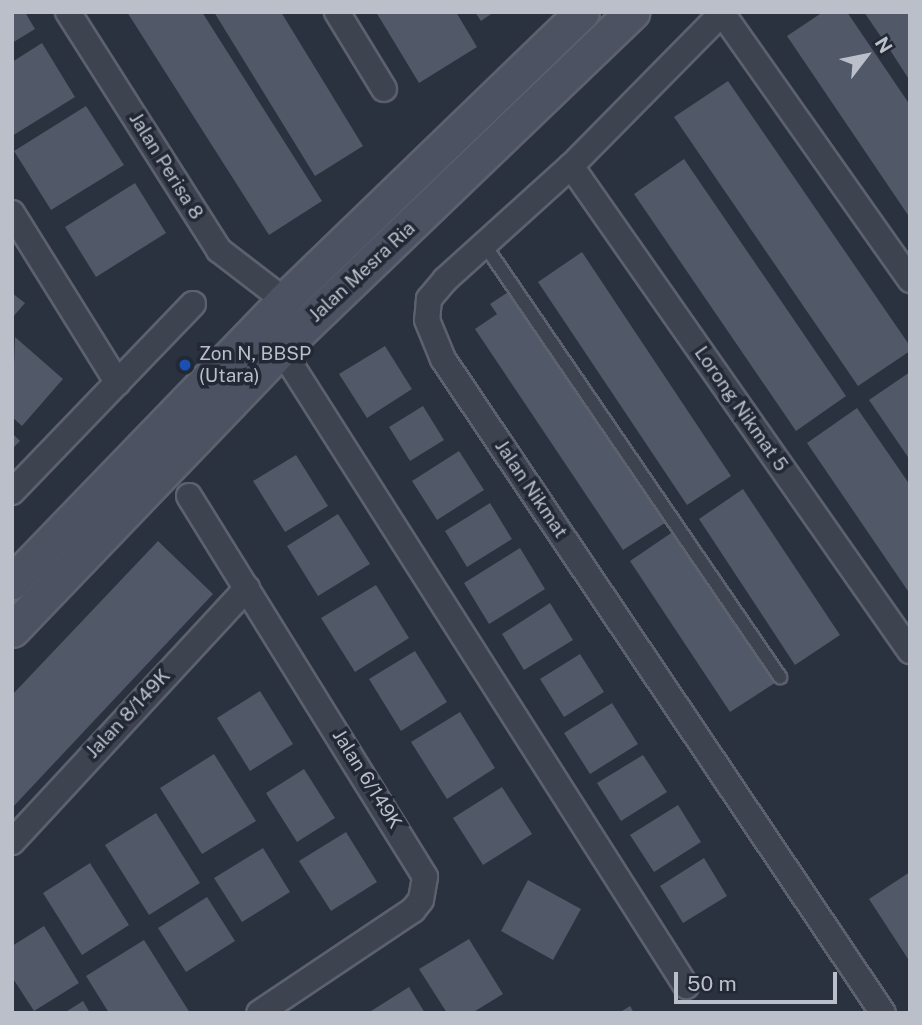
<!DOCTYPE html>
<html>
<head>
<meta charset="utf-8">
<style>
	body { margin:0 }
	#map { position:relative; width:922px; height:1025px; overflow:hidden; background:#2a313f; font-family:"Public Sans",sans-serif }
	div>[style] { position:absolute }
	.building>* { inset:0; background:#515868 }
	.roads { filter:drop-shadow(2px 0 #5c616d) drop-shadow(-2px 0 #5c616d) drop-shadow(0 2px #5c616d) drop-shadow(0 -2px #5c616d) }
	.service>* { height:12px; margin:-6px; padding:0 6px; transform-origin:6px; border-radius:6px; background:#3e4350 }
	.minor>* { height:24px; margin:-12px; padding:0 12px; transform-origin:12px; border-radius:12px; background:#3e4350 }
	.secondary>* { height:33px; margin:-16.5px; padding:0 16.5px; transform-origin:16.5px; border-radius:16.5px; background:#4d5262 }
	.dots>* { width:19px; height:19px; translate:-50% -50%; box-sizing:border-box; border:4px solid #232835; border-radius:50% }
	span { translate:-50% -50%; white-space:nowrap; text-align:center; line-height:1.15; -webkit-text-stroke:7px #232835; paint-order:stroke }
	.street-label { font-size:19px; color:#bbbfca }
	.poi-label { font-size:19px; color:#bbbfca }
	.left { translate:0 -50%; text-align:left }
	.frame { position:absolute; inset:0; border:14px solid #bbbfca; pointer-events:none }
	.north { position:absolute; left:831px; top:21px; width:70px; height:70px; -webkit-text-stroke:5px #232835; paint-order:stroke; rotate:58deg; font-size:19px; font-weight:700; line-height:28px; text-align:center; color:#bbbfca }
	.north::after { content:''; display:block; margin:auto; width:24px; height:32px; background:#bbbfca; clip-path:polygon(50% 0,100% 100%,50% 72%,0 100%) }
	.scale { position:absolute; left:674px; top:972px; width:163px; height:32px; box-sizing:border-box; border:4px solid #bbbfca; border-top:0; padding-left:9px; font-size:21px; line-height:24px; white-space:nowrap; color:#bbbfca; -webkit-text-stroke:5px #232835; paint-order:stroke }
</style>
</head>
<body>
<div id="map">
	<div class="building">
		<i style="clip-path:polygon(12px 12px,25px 12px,35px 29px,12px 43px)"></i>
		<i style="clip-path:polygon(127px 12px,202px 12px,322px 201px,269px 235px)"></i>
		<i style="clip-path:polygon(214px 12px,281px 12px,363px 146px,315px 176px)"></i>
		<i style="clip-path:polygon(376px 12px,456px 12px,477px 47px,419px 83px)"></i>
		<i style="clip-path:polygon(475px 12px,494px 12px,481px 21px)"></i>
		<i style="clip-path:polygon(823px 12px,847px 12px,910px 105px,910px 218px,787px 36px)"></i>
		<i style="clip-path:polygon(864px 12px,910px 12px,910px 81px,890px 50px)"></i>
		<i style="clip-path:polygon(42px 43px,75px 97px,12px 136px,12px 62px)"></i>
		<i style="clip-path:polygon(728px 81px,910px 346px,910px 351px,858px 386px,674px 117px)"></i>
		<i style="clip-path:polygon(86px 106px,124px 165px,51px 210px,14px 151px)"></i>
		<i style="clip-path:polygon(684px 159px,846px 396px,796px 431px,634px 194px)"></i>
		<i style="clip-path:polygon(135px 183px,166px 233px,96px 277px,65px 227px)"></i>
		<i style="clip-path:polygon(582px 252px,731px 476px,687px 505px,538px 282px)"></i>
		<i style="clip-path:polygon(514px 288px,668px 521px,623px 550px,475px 329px,497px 314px,490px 304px)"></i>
		<i style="clip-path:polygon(12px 293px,25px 303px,12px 318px)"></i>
		<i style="clip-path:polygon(15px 337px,63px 379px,22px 426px,12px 417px)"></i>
		<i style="clip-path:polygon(385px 346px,412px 389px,367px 418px,339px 374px)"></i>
		<i style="clip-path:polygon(910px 372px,910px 460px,869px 400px)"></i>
		<i style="clip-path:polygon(423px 406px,444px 440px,410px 461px,389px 427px)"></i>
		<i style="clip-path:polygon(857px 408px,910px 485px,910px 594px,807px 443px)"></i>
		<i style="clip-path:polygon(12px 433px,20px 441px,12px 449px)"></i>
		<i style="clip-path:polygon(459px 451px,484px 490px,437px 520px,412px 481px)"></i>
		<i style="clip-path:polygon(296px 455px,328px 506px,285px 532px,253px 481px)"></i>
		<i style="clip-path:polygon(743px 489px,840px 635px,795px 665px,699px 519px)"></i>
		<i style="clip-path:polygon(490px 503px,512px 539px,467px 567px,445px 531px)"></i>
		<i style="clip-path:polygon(338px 514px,370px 564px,318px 596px,287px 546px)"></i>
		<i style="clip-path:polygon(677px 529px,778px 681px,730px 712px,630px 561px)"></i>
		<i style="clip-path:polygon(158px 541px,213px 594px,12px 808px,12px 695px)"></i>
		<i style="clip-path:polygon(520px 548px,545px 589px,489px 624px,464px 583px)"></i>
		<i style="clip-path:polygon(376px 585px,409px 638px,355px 672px,321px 618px)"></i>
		<i style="clip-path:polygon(550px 603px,573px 640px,524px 670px,502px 634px)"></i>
		<i style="clip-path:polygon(415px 651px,447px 702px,401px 731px,369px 679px)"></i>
		<i style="clip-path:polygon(580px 654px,604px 692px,564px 717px,540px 679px)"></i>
		<i style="clip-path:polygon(260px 691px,293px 744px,250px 771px,217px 718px)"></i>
		<i style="clip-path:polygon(612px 703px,638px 744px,590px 774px,564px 733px)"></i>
		<i style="clip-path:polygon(460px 712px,495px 768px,447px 799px,411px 742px)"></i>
		<i style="clip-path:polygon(214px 754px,256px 821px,202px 854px,160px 788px)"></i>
		<i style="clip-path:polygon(643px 755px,667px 792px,621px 821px,597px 783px)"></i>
		<i style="clip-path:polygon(304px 769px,335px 818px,297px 842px,266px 793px)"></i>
		<i style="clip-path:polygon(502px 787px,532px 834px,483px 865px,453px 818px)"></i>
		<i style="clip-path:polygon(678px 805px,701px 842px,654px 872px,630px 835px)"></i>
		<i style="clip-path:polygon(156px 813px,200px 883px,149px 915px,105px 845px)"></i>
		<i style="clip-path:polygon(346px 832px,377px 882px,331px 911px,299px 861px)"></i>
		<i style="clip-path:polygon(263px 848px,290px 892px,242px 922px,214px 878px)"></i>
		<i style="clip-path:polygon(704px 858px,727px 896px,683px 923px,660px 886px)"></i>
		<i style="clip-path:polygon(90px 863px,129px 925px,82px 955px,43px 893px)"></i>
		<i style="clip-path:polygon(910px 872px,910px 962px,869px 899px)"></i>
		<i style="clip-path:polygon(528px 880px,581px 909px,553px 960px,501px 931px)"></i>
		<i style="clip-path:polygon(207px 897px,235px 941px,186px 972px,158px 928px)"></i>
		<i style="clip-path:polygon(44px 926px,79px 983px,34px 1011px,12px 977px,12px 946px)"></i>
		<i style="clip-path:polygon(469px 939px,503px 994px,472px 1013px,447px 1013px,419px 969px)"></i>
		<i style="clip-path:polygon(144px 940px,190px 1013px,109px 1013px,86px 976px)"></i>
		<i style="clip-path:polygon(409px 987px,425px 1013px,368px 1013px)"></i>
		<i style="clip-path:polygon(83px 1001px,90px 1013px,64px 1013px)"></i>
		<i style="clip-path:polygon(630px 1006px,634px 1013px,619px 1013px)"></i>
	</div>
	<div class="roads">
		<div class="service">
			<i style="left:484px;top:244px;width:525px;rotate:55.64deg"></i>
		</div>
		<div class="minor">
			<i style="left:68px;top:12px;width:282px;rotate:57.6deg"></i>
			<i style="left:219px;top:250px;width:82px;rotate:37.6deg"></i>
			<i style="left:337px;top:12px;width:90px;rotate:58.6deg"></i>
			<i style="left:723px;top:12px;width:216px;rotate:134.6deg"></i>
			<i style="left:571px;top:166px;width:170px;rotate:137.9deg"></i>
			<i style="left:445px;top:280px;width:25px;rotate:130deg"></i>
			<i style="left:429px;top:299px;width:21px;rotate:95deg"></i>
			<i style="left:427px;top:320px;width:42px;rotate:67.7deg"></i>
			<i style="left:443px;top:359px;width:788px;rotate:56.07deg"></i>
			<i style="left:722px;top:13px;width:327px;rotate:54.8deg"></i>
			<i style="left:571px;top:166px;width:592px;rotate:55.05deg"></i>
			<i style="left:12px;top:213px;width:200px;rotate:58.1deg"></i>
			<i style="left:281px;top:349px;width:755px;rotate:57.55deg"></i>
			<i style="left:12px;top:492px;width:261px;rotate:-46.1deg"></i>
			<i style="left:189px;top:496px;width:448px;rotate:58.2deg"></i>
			<i style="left:425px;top:877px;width:23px;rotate:100deg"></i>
			<i style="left:421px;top:900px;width:13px;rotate:129deg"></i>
			<i style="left:413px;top:910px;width:185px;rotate:146.2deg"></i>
			<i style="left:12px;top:842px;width:346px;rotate:-47.2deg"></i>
		</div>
		<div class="secondary">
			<i style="left:12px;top:582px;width:392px;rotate:-46deg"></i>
			<i style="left:284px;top:300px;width:414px;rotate:-44deg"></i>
			<i style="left:12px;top:630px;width:389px;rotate:-46.2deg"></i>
			<i style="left:281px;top:349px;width:487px;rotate:-43.8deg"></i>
		</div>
	</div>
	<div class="dots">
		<i style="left:185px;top:365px;background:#1a4fb4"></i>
	</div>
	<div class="street-label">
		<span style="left:166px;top:166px;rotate:58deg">Jalan Perisa 8</span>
		<span style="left:362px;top:272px;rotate:-43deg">Jalan Mesra Ria</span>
		<span style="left:741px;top:409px;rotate:55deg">Lorong Nikmat 5</span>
		<span style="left:531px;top:489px;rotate:56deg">Jalan Nikmat</span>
		<span style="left:128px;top:714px;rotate:-47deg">Jalan 8/149K</span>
		<span style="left:367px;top:779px;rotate:58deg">Jalan 6/149K</span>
	</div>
	<div class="poi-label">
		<span class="left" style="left:199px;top:365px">Zon N, BBSP<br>(Utara)</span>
	</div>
	<div class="frame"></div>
	<div class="north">N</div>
	<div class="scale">50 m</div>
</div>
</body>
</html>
